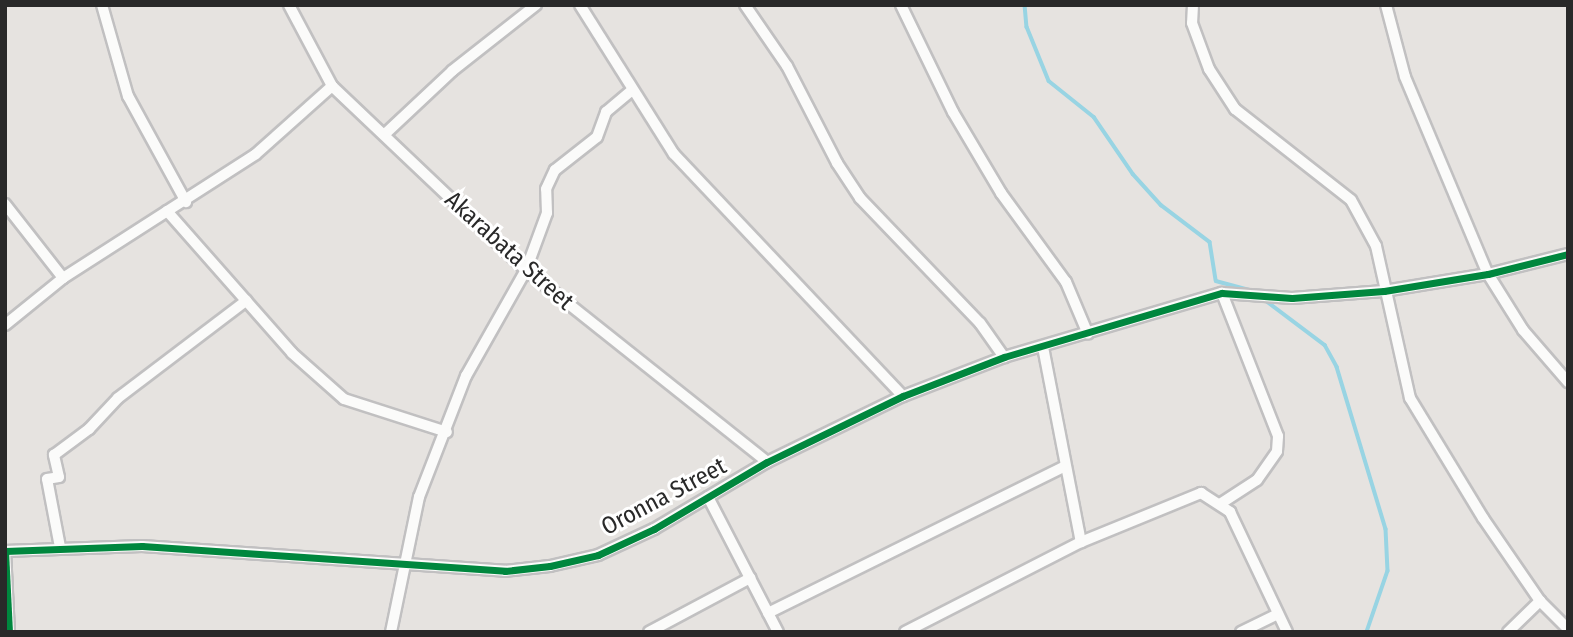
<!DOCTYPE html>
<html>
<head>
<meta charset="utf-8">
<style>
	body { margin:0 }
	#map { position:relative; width:1573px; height:637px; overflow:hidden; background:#e6e3e0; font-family:"Fira Sans Condensed",sans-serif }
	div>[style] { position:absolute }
	.stream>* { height:3.5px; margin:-1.75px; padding:0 1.75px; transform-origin:1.75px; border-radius:1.75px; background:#98d4e3 }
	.roads { filter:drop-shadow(2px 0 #c1c0c1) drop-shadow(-2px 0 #c1c0c1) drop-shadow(0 2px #c1c0c1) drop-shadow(0 -2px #c1c0c1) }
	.minor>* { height:10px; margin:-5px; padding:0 5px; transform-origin:5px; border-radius:5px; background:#fbfbfa }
	.cycleway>* { height:7px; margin:-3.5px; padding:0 3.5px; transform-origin:3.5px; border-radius:3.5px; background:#00873e }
	span { translate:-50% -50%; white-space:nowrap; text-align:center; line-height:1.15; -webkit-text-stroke:6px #fff; paint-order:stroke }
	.street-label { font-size:24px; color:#292929 }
	.frame { position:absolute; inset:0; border:7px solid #292929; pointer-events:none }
</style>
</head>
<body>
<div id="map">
	<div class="stream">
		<i style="left:1025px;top:5px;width:22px;rotate:85deg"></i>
		<i style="left:1027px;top:27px;width:58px;rotate:67.8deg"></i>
		<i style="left:1049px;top:81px;width:58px;rotate:38.7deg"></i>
		<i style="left:1094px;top:117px;width:69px;rotate:55.6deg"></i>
		<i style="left:1133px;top:174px;width:42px;rotate:47.9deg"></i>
		<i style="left:1161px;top:205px;width:61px;rotate:37.1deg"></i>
		<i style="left:1210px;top:242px;width:39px;rotate:81deg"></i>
		<i style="left:1216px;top:281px;width:38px;rotate:15deg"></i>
		<i style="left:1265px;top:300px;width:75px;rotate:36.9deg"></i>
		<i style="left:1325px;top:345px;width:25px;rotate:61deg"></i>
		<i style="left:1337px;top:367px;width:169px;rotate:73.2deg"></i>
		<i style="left:1386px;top:529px;width:42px;rotate:87.3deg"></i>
		<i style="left:1388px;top:571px;width:65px;rotate:109deg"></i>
	</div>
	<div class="roads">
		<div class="minor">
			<i style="left:102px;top:5px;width:95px;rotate:74.1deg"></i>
			<i style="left:128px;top:96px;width:121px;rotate:61.3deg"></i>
			<i style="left:289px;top:5px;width:92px;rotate:62deg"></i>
			<i style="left:332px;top:86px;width:267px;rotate:43.5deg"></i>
			<i style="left:526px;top:270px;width:308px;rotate:38.5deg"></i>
			<i style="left:580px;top:5px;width:176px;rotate:57.8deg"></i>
			<i style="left:674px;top:154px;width:333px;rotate:46.6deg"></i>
			<i style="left:745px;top:5px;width:74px;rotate:55.5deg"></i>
			<i style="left:787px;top:66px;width:109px;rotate:62.7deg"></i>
			<i style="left:837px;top:163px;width:42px;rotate:56.7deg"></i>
			<i style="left:860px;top:198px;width:173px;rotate:46.2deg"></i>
			<i style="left:980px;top:323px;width:42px;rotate:54.8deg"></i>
			<i style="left:901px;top:5px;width:119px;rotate:64.1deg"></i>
			<i style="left:953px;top:112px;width:94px;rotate:59.3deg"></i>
			<i style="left:1001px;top:193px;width:110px;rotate:53.9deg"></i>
			<i style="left:1066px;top:282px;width:56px;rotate:67.1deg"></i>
			<i style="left:1193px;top:5px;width:18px;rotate:93deg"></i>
			<i style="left:1192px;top:23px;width:49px;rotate:69.7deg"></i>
			<i style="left:1209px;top:69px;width:48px;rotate:57deg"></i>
			<i style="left:1235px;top:109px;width:147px;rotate:38.1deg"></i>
			<i style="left:1351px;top:200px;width:52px;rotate:61.5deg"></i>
			<i style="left:1376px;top:246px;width:156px;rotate:77.4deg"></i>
			<i style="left:1410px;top:398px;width:140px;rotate:58.7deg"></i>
			<i style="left:1483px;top:518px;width:101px;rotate:55.5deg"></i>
			<i style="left:1540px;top:601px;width:40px;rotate:45deg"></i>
			<i style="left:1386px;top:5px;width:74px;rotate:75.2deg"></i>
			<i style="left:1405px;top:77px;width:214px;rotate:67.2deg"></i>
			<i style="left:1488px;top:274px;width:66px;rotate:58deg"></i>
			<i style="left:1523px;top:330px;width:69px;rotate:49.1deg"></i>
			<i style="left:385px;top:134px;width:92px;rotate:-43.2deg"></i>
			<i style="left:452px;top:71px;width:107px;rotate:-38.2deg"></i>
			<i style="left:5px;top:204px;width:94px;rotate:51.9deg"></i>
			<i style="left:167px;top:211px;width:189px;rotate:48.6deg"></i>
			<i style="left:292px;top:353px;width:69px;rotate:41.5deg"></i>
			<i style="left:344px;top:399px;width:108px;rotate:17.8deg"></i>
			<i style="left:5px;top:325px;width:75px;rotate:-39deg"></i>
			<i style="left:63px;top:278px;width:229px;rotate:-32.7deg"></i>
			<i style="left:256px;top:154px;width:102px;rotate:-41.8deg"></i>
			<i style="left:1043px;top:347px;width:199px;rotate:79deg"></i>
			<i style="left:708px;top:497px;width:152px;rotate:62.6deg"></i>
			<i style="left:1220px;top:504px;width:44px;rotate:-33deg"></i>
			<i style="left:1257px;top:480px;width:35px;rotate:-55deg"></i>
			<i style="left:1277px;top:451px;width:15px;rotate:-86deg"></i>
			<i style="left:1278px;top:436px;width:154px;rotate:-111.4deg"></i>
			<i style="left:60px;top:547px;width:69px;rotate:-100.8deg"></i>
			<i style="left:47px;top:479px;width:12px;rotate:-9deg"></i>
			<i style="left:59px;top:477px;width:23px;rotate:-103deg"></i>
			<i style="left:54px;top:455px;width:44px;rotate:-36.6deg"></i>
			<i style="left:89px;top:429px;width:42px;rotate:-46.9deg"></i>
			<i style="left:118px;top:398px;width:161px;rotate:-37.2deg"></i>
			<i style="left:768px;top:613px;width:330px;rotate:-26.3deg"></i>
			<i style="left:9px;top:632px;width:81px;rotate:-92.8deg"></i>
			<i style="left:5px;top:551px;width:137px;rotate:-2.1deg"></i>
			<i style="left:142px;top:546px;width:364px;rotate:3.9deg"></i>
			<i style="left:505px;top:571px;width:45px;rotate:-6.3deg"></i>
			<i style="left:550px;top:566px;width:49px;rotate:-12.9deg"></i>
			<i style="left:598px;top:555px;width:62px;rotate:-24.9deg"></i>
			<i style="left:654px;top:529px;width:131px;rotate:-30.7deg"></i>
			<i style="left:767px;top:462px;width:151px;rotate:-25.9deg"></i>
			<i style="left:903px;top:396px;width:108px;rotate:-21.1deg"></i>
			<i style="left:1004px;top:357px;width:227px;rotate:-16.4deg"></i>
			<i style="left:1222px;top:293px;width:70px;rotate:4.1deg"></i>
			<i style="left:1292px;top:298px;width:92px;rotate:-4.4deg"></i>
			<i style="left:1384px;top:291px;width:105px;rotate:-9.3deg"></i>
			<i style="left:1488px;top:274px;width:82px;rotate:-14deg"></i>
			<i style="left:391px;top:632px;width:138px;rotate:-78.3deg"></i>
			<i style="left:419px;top:497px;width:130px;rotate:-68.8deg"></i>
			<i style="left:466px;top:376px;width:122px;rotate:-60.5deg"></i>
			<i style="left:526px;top:270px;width:61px;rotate:-69.8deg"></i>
			<i style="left:547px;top:213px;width:24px;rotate:-92deg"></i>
			<i style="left:546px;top:189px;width:21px;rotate:-65deg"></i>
			<i style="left:555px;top:170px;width:53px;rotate:-38.2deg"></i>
			<i style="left:597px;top:137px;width:27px;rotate:-70deg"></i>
			<i style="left:606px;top:112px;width:34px;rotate:-40deg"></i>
			<i style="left:649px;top:632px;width:115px;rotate:-28.1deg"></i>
			<i style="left:905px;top:632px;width:198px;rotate:-27.1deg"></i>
			<i style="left:1081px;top:542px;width:130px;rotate:-22.2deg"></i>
			<i style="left:1201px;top:493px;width:35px;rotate:33deg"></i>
			<i style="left:1230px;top:512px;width:133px;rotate:64.6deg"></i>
			<i style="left:1241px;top:632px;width:41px;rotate:-25.9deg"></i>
			<i style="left:1508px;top:632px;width:45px;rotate:-44.1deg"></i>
		</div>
	</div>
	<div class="cycleway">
		<i style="left:9px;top:632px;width:81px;rotate:-92.8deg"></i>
		<i style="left:5px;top:551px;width:137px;rotate:-2.1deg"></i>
		<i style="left:142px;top:546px;width:364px;rotate:3.9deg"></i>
		<i style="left:505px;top:571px;width:45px;rotate:-6.3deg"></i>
		<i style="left:550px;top:566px;width:49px;rotate:-12.9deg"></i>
		<i style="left:598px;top:555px;width:62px;rotate:-24.9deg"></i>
		<i style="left:654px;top:529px;width:131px;rotate:-30.7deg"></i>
		<i style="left:767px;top:462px;width:151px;rotate:-25.9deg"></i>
		<i style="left:903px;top:396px;width:108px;rotate:-21.1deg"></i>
		<i style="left:1004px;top:357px;width:227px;rotate:-16.4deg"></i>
		<i style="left:1222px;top:293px;width:70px;rotate:4.1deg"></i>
		<i style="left:1292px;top:298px;width:92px;rotate:-4.4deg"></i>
		<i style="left:1384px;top:291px;width:105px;rotate:-9.3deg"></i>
		<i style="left:1488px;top:274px;width:82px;rotate:-14deg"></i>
	</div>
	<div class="street-label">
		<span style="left:509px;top:251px;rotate:42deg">Akarabata Street</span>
		<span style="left:664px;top:497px;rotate:-28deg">Oronna Street</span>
	</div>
	<div class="frame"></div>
</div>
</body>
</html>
